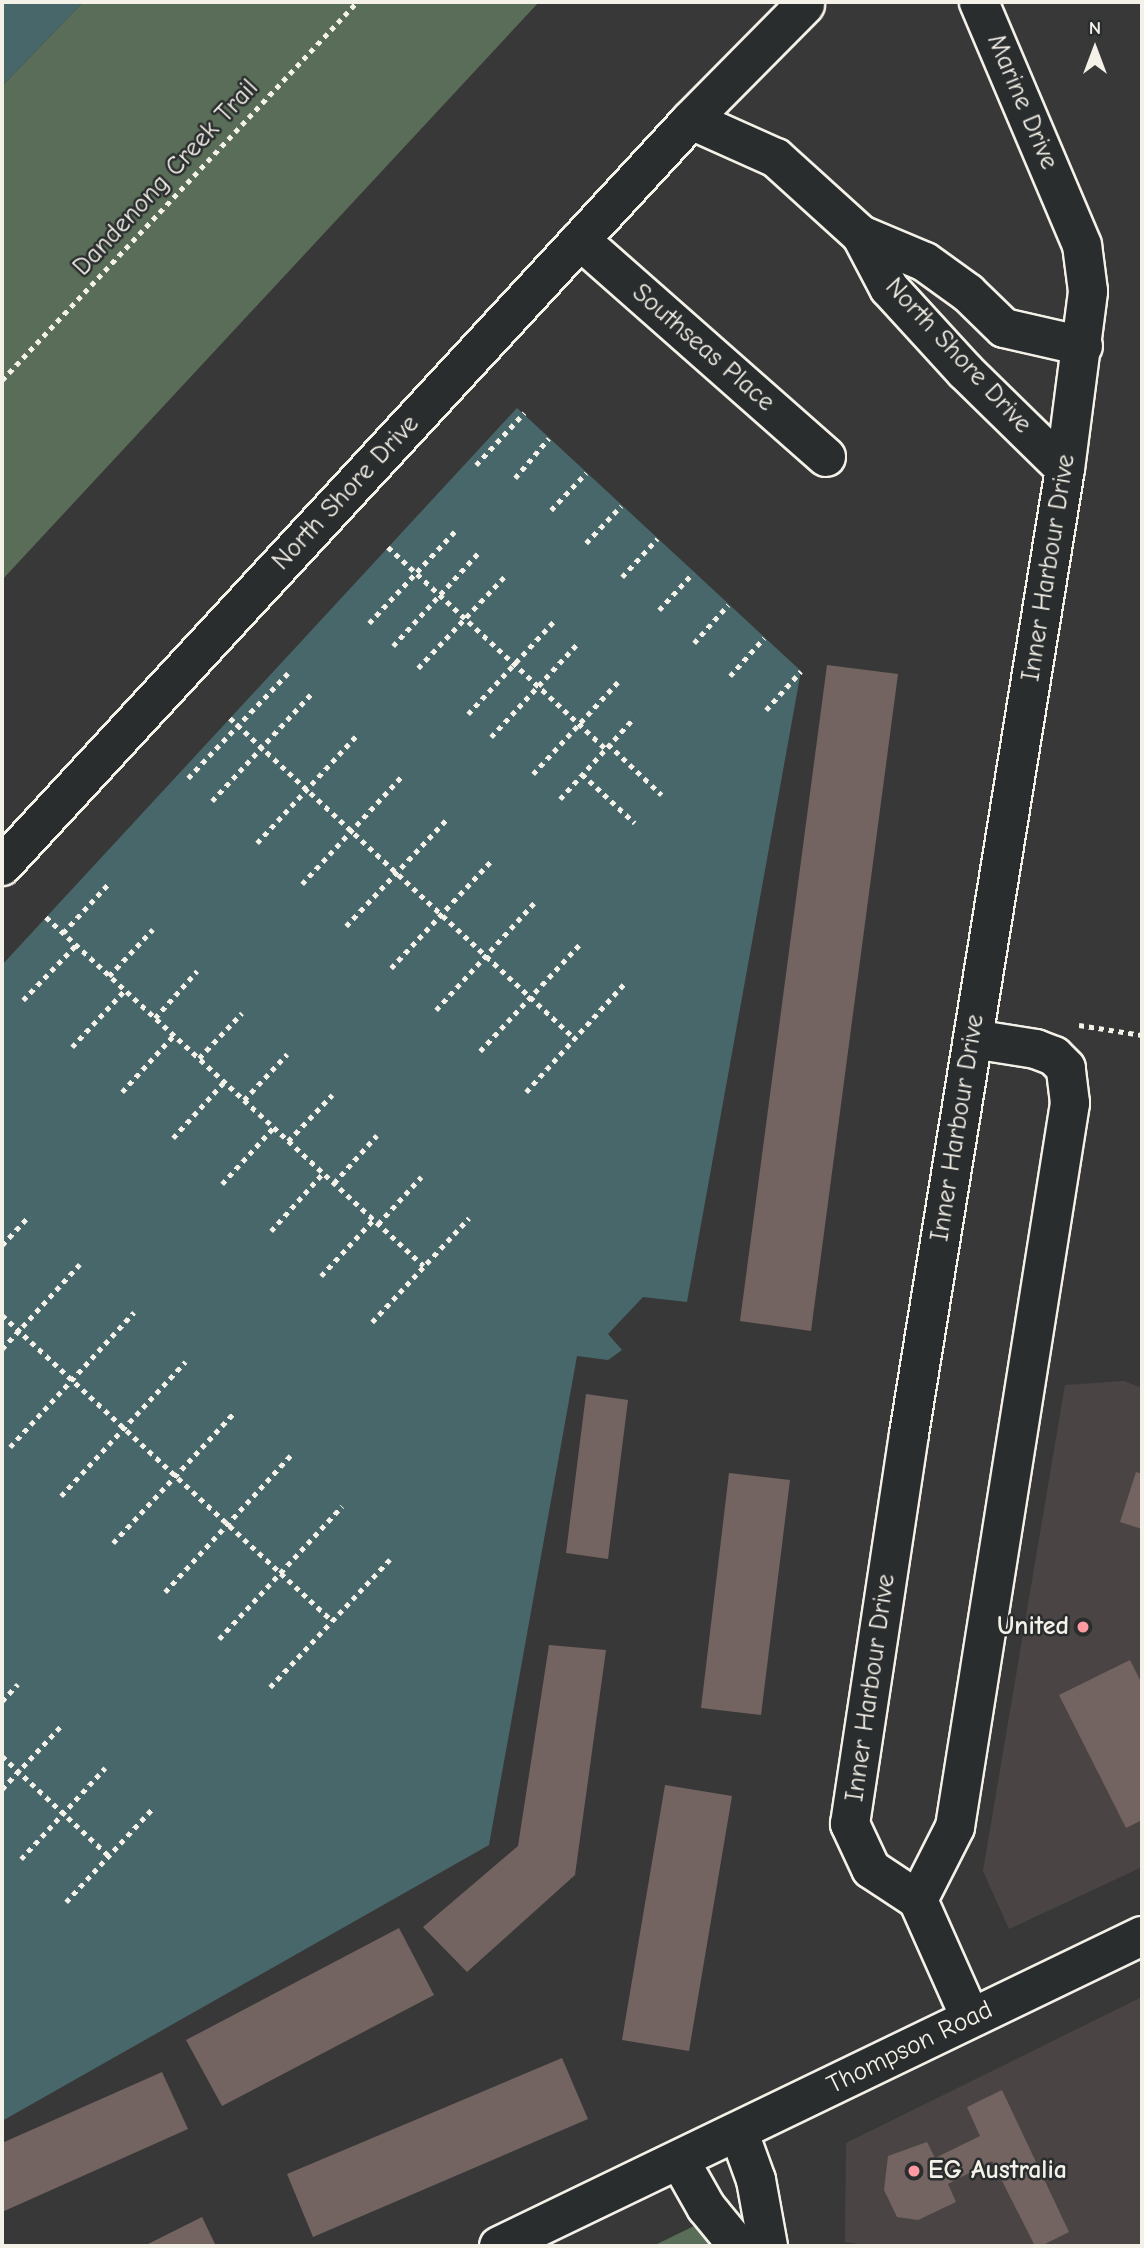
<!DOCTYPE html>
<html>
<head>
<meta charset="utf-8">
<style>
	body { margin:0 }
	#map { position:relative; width:1144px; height:2248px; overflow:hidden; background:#393838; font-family:"Comic Neue",sans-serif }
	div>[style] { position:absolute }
	.built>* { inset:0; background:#4a4544 }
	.green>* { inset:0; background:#596d58 }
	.water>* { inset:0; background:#48676a }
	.building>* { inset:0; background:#736461 }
	.path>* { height:4.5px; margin-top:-2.25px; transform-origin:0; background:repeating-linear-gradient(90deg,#f4f1e8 0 5px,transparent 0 10px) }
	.roads { filter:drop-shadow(2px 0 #f4f1e8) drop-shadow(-2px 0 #f4f1e8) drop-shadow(0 2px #f4f1e8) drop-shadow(0 -2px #f4f1e8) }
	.minor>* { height:38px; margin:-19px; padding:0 19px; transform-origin:19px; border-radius:19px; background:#2a2d2e }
	.major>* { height:38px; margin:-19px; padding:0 19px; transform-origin:19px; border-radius:19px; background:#2a2d2e }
	.dots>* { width:19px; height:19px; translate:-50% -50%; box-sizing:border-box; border:4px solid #2a2d2e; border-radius:50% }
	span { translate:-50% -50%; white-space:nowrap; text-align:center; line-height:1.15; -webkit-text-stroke:5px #2a2d2e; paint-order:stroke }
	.street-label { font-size:26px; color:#f4f1e8 }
	.poi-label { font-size:26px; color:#f4f1e8; font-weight:700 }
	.right { translate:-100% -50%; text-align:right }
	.left { translate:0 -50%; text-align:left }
	.frame { position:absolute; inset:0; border:4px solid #f4f1e8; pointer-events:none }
	.north { position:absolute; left:1060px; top:14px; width:70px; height:70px; -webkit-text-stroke:5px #2a2d2e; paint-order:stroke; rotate:0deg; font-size:19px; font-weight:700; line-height:28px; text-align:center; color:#f4f1e8 }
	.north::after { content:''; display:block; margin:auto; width:24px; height:32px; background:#f4f1e8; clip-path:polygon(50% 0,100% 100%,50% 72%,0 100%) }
</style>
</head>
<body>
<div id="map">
	<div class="built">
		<i style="clip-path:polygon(1124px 1381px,1142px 1388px,1142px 1867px,1009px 1929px,983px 1871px,1065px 1385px)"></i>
		<i style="clip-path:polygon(1142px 1997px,1142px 2246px,871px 2246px,845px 2242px,846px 2143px)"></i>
	</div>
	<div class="green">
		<i style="clip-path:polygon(83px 2px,539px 2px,2px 580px,2px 86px)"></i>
		<i style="clip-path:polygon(694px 2226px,702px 2230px,715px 2246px,653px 2246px)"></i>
	</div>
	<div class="water">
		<i style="clip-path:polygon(2px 2px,83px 2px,2px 86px)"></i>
		<i style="clip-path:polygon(517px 408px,801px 671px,687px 1302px,643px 1297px,608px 1334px,622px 1350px,608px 1360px,577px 1356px,489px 1845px,2px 2121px,2px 965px)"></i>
	</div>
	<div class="building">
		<i style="clip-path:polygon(827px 665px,898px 674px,811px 1331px,740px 1321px)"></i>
		<i style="clip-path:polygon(586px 1394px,628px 1400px,608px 1559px,566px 1553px)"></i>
		<i style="clip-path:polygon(1136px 1472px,1142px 1474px,1142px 1529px,1120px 1522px)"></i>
		<i style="clip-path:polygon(729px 1473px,790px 1480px,761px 1715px,701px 1708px)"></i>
		<i style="clip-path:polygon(549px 1645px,606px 1650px,575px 1875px,467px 1972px,423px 1927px,518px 1846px)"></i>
		<i style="clip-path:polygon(1130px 1660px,1142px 1684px,1142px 1820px,1126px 1828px,1059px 1695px)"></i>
		<i style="clip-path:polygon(665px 1785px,732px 1796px,689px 2051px,622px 2040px)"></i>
		<i style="clip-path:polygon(399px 1928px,434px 1995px,222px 2106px,186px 2040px)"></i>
		<i style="clip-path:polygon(562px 2058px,588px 2119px,313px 2237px,287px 2174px)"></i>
		<i style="clip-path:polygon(162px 2072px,188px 2129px,2px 2212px,2px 2143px)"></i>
		<i style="clip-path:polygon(1002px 2090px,1069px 2232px,1041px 2246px,1035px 2246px,992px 2161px,948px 2184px,956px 2202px,918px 2220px,897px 2217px,884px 2190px,888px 2156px,927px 2142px,935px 2158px,980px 2136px,967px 2107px)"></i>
		<i style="clip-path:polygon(202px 2217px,216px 2246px,144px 2246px)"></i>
	</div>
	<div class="path">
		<i style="left:2px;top:380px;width:519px;rotate:-46.8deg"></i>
		<i style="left:476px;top:465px;width:71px;rotate:-47.3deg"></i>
		<i style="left:515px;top:478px;width:52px;rotate:-49.6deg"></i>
		<i style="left:551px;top:510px;width:51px;rotate:-46.6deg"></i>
		<i style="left:586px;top:543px;width:51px;rotate:-46.6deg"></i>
		<i style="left:388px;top:547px;width:296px;rotate:42.8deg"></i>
		<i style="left:622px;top:577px;width:52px;rotate:-47.4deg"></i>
		<i style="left:659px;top:610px;width:50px;rotate:-47.4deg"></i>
		<i style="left:369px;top:623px;width:126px;rotate:-46.9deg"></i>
		<i style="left:694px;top:643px;width:51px;rotate:-48.2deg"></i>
		<i style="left:393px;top:646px;width:127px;rotate:-47.5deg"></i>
		<i style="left:418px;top:668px;width:127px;rotate:-46.6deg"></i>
		<i style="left:730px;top:676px;width:51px;rotate:-48.2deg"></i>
		<i style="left:766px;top:710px;width:52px;rotate:-48.1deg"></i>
		<i style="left:468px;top:714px;width:127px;rotate:-47.2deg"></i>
		<i style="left:230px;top:718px;width:471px;rotate:42.9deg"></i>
		<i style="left:491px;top:737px;width:127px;rotate:-47.2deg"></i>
		<i style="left:608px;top:744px;width:74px;rotate:43.4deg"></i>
		<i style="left:533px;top:774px;width:125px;rotate:-47.3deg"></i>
		<i style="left:582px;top:774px;width:72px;rotate:42.8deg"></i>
		<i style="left:188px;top:778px;width:145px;rotate:-46.4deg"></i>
		<i style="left:560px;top:799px;width:110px;rotate:-47.6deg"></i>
		<i style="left:212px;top:801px;width:146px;rotate:-47.2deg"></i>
		<i style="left:257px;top:843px;width:146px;rotate:-47.2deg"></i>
		<i style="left:302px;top:884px;width:146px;rotate:-47.2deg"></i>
		<i style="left:46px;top:917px;width:514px;rotate:42.72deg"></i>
		<i style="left:346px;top:926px;width:146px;rotate:-46.7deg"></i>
		<i style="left:63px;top:933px;width:69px;rotate:-47.3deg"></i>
		<i style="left:391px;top:968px;width:146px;rotate:-46.9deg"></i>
		<i style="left:109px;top:976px;width:64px;rotate:-46.9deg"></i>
		<i style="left:23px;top:1000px;width:76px;rotate:-46.1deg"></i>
		<i style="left:436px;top:1010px;width:145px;rotate:-47.5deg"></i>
		<i style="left:155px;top:1018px;width:63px;rotate:-48.2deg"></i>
		<i style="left:1079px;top:1025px;width:64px;rotate:9deg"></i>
		<i style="left:72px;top:1047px;width:78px;rotate:-47.1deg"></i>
		<i style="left:480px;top:1051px;width:146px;rotate:-46.9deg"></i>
		<i style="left:199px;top:1058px;width:62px;rotate:-46.3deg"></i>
		<i style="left:122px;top:1092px;width:76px;rotate:-47.7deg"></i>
		<i style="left:526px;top:1092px;width:146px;rotate:-47.8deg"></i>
		<i style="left:244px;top:1100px;width:63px;rotate:-46.9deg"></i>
		<i style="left:173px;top:1138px;width:76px;rotate:-47.7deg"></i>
		<i style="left:288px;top:1141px;width:64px;rotate:-46.3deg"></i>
		<i style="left:334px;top:1183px;width:64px;rotate:-48.1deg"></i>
		<i style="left:222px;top:1184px;width:77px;rotate:-47.6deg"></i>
		<i style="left:378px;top:1224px;width:64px;rotate:-47.5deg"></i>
		<i style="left:271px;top:1231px;width:78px;rotate:-48.1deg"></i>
		<i style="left:2px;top:1245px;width:40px;rotate:-47deg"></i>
		<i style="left:321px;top:1276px;width:76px;rotate:-47.1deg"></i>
		<i style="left:2px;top:1315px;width:450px;rotate:42.8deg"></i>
		<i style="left:372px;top:1322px;width:142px;rotate:-47deg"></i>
		<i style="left:2px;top:1349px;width:115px;rotate:-47.5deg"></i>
		<i style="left:10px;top:1447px;width:183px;rotate:-47.4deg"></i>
		<i style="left:61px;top:1496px;width:183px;rotate:-47.2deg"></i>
		<i style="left:113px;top:1543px;width:176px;rotate:-47.1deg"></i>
		<i style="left:165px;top:1592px;width:189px;rotate:-47.4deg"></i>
		<i style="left:219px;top:1639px;width:181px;rotate:-47.2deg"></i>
		<i style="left:270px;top:1687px;width:175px;rotate:-46.8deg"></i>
		<i style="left:2px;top:1701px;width:23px;rotate:-47deg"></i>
		<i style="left:2px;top:1756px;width:145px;rotate:43deg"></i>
		<i style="left:2px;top:1789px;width:86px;rotate:-46.9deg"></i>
		<i style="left:21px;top:1859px;width:124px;rotate:-47.3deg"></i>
		<i style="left:66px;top:1902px;width:129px;rotate:-47.2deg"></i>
	</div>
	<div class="roads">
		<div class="minor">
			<i style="left:691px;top:120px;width:93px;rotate:24.1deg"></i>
			<i style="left:776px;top:158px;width:115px;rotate:42.2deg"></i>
			<i style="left:861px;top:235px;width:60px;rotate:62.2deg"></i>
			<i style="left:889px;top:288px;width:113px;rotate:47.5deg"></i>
			<i style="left:965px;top:371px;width:140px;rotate:44.4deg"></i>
			<i style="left:861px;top:235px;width:69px;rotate:22.9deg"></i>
			<i style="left:925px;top:262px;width:53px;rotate:35.8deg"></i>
			<i style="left:968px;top:293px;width:50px;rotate:44.2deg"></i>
			<i style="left:1004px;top:328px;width:81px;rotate:12.8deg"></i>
			<i style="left:580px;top:240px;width:328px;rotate:41.4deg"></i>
			<i style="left:2px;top:866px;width:1015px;rotate:-47.27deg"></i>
			<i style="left:691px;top:120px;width:162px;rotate:-45.3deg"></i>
			<i style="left:918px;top:1900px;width:82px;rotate:-63.1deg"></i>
			<i style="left:955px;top:1827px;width:733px;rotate:-80.97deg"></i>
			<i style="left:1070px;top:1103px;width:35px;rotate:-97deg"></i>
			<i style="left:1066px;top:1068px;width:17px;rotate:-135deg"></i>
			<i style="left:1054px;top:1056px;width:19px;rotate:-159deg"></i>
			<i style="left:1036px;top:1049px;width:64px;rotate:-171deg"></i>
			<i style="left:970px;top:2017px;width:128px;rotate:-114deg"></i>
			<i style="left:918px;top:1900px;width:56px;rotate:-146.6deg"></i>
			<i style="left:871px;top:1869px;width:50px;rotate:-115deg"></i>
			<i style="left:850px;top:1824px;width:394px;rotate:-81.4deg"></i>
			<i style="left:909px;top:1434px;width:978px;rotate:-80.82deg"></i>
			<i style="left:1065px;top:469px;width:179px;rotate:-82.6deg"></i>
			<i style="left:1088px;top:291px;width:46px;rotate:-97.4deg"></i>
			<i style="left:1082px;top:245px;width:264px;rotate:-113deg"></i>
			<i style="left:739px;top:2133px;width:50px;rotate:70.1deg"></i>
			<i style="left:756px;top:2180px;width:67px;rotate:79.7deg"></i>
			<i style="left:680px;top:2161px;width:53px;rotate:60.5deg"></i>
			<i style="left:706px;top:2207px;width:50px;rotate:50.6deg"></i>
		</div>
		<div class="major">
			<i style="left:499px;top:2246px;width:714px;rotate:-25.74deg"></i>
		</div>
	</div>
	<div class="dots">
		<i style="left:1083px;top:1627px;background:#ff9aa2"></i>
		<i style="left:914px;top:2171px;background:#ff9aa2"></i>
	</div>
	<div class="street-label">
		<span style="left:1022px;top:102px;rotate:67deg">Marine Drive</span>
		<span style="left:166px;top:178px;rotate:-47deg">Dandenong Creek Trail</span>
		<span style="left:703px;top:348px;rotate:41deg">Southseas Place</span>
		<span style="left:958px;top:356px;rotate:47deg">North Shore Drive</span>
		<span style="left:346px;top:493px;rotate:-47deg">North Shore Drive</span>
		<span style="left:1049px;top:568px;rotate:-81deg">Inner Harbour Drive</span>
		<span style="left:958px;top:1128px;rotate:-81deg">Inner Harbour Drive</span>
		<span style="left:871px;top:1688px;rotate:-82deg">Inner Harbour Drive</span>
		<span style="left:910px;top:2048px;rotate:-26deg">Thompson Road</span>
	</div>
	<div class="poi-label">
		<span class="right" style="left:1069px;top:1627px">United</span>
		<span class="left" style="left:928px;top:2171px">EG Australia</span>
	</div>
	<div class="frame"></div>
	<div class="north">N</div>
</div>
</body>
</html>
